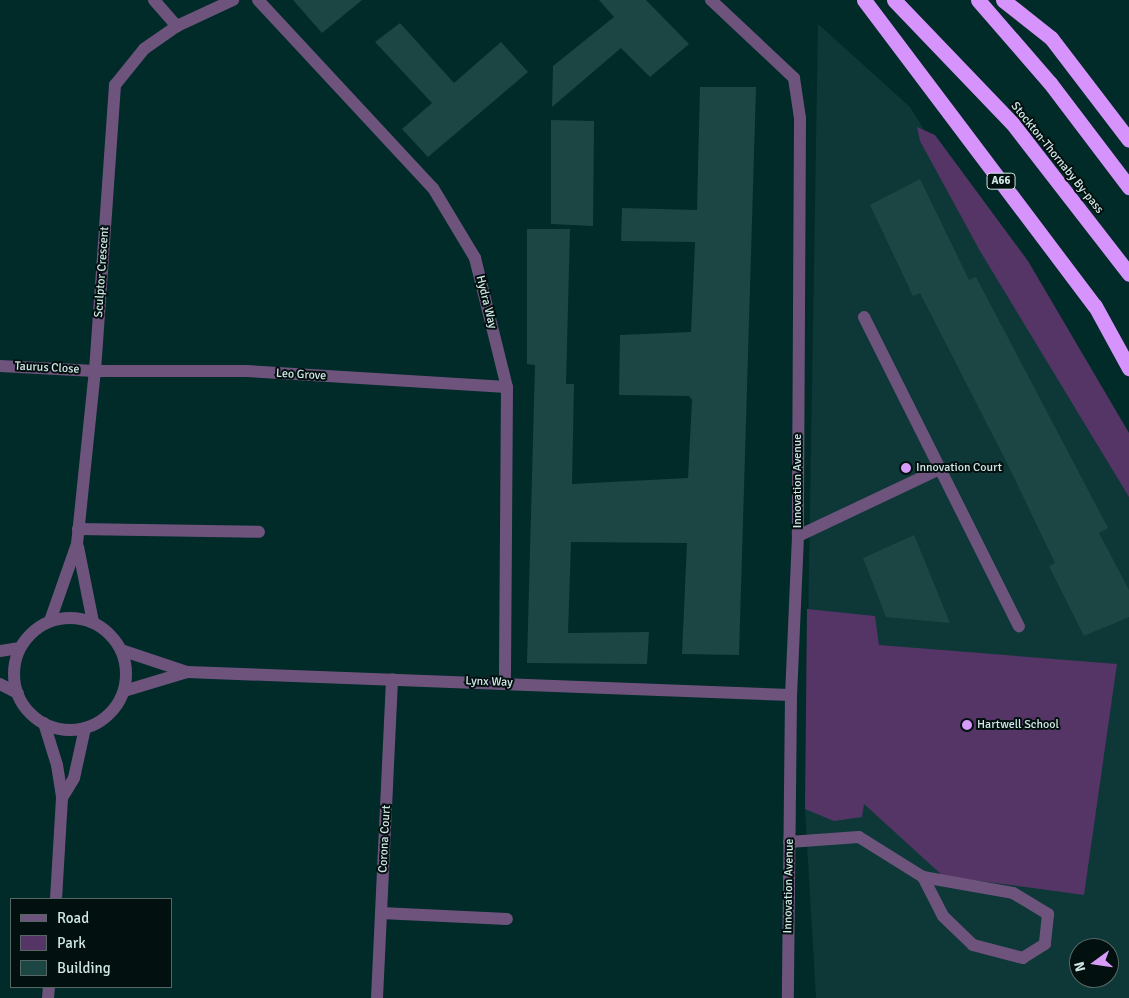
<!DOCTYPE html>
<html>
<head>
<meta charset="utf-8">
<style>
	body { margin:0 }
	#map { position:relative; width:1129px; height:998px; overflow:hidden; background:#002b29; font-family:Signika,sans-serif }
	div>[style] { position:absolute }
	.built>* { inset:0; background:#0d3837 }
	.green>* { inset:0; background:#553466 }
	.building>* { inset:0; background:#1c4644 }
	.lane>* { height:12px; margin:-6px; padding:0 6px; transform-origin:6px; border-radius:6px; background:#6e547d }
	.street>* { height:12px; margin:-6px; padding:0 6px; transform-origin:6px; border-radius:6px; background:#6e547d }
	.street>.ring { margin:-6px; padding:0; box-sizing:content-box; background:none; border:12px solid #6e547d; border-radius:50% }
	.highway>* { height:15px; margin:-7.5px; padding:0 7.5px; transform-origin:7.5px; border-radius:7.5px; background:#d793fc }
	.dots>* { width:14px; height:14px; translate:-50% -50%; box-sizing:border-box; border:2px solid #02100f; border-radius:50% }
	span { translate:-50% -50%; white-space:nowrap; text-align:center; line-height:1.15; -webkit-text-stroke:4px #02100f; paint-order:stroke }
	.shield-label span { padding:1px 4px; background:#02100f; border:1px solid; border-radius:4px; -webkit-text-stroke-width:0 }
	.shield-label { font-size:11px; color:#d1e7e5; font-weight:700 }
	.street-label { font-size:12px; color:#d1e7e5 }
	.poi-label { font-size:12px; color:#d1e7e5 }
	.left { translate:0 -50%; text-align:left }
	.legend { position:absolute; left:10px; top:898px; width:162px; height:90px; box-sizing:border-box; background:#02100f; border:1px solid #556665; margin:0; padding:6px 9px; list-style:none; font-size:15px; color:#d1e7e5 }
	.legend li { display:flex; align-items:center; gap:10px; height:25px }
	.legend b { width:25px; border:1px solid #556665 }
	.north { position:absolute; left:1069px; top:938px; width:50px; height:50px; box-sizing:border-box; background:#02100f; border:1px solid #556665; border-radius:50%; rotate:256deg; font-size:14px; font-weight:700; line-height:20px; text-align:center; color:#d1e7e5 }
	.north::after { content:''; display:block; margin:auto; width:18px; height:22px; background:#d79bf9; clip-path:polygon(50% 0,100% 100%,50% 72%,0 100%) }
</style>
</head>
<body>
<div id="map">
	<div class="built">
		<i style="clip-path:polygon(evenodd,818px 24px,910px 107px,1040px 315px,1129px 479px,1129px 998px,816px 998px,805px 809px,818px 24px,1079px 948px,1109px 948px,1109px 978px,1079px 978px,1079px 948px)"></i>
	</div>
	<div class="green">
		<i style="clip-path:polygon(917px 127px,935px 135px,1028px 261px,1129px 433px,1129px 497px,980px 251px,920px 141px)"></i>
		<i style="clip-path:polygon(807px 609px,875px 616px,879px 645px,1117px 664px,1084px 895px,943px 876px,864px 804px,862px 817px,834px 821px,805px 809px)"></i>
	</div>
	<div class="building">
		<i style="clip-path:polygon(293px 0,362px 0,322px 33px)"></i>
		<i style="clip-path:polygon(599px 0,646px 0,689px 44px,650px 77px,621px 48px,552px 107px,553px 66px,614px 17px)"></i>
		<i style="clip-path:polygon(400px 23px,454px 83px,501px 42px,528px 72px,428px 157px,402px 129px,432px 103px,375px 42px)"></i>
		<i style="clip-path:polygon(700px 87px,756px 87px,739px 655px,682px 654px,687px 543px,571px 542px,568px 633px,649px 632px,647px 664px,527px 663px,535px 365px,527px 364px,527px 229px,570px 229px,566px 384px,574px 384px,572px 484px,688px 478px,692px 400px,689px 396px,619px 395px,620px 335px,691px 332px,695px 242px,621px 241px,622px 208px,697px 210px)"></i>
		<i style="clip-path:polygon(551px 120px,594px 121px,593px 226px,551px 224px)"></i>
		<i style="clip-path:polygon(920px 179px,969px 280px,976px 277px,1108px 528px,1099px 533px,1129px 590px,1129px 617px,1084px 636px,1049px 566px,1055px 563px,1008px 465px,920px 293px,913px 296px,870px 205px)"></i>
		<i style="clip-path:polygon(914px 535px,950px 623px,886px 617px,863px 558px)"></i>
	</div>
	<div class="lane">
		<i style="left:864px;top:317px;width:346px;rotate:63.4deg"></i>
		<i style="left:78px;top:529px;width:181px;rotate:0.9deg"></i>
		<i style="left:798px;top:536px;width:157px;rotate:-25.3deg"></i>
		<i style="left:789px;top:842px;width:70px;rotate:-4.1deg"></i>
		<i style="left:859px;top:837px;width:75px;rotate:32deg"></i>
		<i style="left:923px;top:877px;width:91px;rotate:10.1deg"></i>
		<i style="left:1013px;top:893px;width:41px;rotate:31deg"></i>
		<i style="left:1048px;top:914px;width:30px;rotate:96deg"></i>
		<i style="left:1045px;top:944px;width:26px;rotate:148deg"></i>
		<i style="left:1023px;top:958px;width:52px;rotate:-165.4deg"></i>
		<i style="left:973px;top:945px;width:42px;rotate:-136deg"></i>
		<i style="left:943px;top:916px;width:44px;rotate:-117.1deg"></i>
	</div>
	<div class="street">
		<i style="left:154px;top:0;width:35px;rotate:49deg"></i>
		<i style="left:258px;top:0;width:257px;rotate:47.1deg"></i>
		<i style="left:433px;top:188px;width:82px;rotate:59deg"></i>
		<i style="left:475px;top:258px;width:133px;rotate:76.1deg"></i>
		<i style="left:507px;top:387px;width:295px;rotate:90.4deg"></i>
		<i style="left:711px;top:0;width:114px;rotate:43.2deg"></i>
		<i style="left:794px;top:78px;width:40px;rotate:81.5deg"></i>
		<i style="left:800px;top:118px;width:418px;rotate:90.3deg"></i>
		<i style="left:798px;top:536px;width:159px;rotate:92.5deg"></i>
		<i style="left:791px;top:695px;width:303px;rotate:90.6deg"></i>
		<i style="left:0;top:366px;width:95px;rotate:3deg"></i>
		<i style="left:95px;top:371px;width:151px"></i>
		<i style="left:246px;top:371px;width:261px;rotate:3.5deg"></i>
		<i style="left:78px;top:547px;width:76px;rotate:78.7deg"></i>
		<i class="ring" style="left:14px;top:618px;width:100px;height:100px"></i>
		<i style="left:50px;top:621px;width:82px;rotate:-70.7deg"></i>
		<i style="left:77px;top:544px;width:174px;rotate:-84.1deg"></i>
		<i style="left:95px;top:371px;width:287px;rotate:-86deg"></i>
		<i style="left:115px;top:85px;width:46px;rotate:-51.1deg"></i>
		<i style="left:144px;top:49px;width:40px;rotate:-34.9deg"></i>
		<i style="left:177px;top:26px;width:62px;rotate:-24.9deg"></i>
		<i style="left:121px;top:650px;width:70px;rotate:18.4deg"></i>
		<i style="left:0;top:651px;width:20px;rotate:-9deg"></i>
		<i style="left:0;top:684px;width:20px;rotate:27deg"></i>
		<i style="left:124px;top:691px;width:66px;rotate:-16.8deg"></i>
		<i style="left:187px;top:672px;width:604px;rotate:2.18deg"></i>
		<i style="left:44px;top:723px;width:44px;rotate:72.8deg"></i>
		<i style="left:57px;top:765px;width:33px;rotate:81deg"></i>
		<i style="left:62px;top:798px;width:101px;rotate:93.4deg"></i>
		<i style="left:62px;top:798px;width:23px;rotate:-59deg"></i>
		<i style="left:74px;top:778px;width:51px;rotate:-77.6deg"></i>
		<i style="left:381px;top:913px;width:126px;rotate:2.7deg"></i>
		<i style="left:48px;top:998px;width:11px;rotate:-85deg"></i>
		<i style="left:377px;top:998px;width:319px;rotate:-87.3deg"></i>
	</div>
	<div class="highway">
		<i style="left:864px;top:0;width:383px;rotate:53deg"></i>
		<i style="left:1095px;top:306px;width:71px;rotate:61.3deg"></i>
		<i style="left:894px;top:0;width:170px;rotate:46.2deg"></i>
		<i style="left:1012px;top:123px;width:191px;rotate:52.2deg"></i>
		<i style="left:978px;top:0;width:110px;rotate:49.1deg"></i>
		<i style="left:1050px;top:83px;width:131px;rotate:52.8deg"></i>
		<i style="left:1003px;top:0;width:61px;rotate:38.4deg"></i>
		<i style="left:1051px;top:38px;width:128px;rotate:52.6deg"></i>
	</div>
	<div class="dots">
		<i style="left:906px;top:468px;background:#d79bf9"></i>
		<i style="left:967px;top:725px;background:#d79bf9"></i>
	</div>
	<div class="shield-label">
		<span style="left:1001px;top:181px">A66</span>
	</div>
	<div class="street-label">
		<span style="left:1057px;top:158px;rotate:51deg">Stockton-Thornaby By-pass</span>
		<span style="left:102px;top:272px;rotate:-86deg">Sculptor Crescent</span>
		<span style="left:486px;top:302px;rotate:76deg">Hydra Way</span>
		<span style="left:47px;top:368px;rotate:3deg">Taurus Close</span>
		<span style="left:301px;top:375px;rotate:3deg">Leo Grove</span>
		<span style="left:798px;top:481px;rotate:-90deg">Innovation Avenue</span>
		<span style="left:489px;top:682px;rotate:2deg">Lynx Way</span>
		<span style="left:385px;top:839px;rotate:-87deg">Corona Court</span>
		<span style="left:789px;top:886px;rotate:-89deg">Innovation Avenue</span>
	</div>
	<div class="poi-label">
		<span class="left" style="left:916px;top:468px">Innovation Court</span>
		<span class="left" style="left:977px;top:725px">Hartwell School</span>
	</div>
	<ul class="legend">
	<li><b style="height:6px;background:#6e547d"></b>Road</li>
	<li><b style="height:14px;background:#553466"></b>Park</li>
	<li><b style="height:14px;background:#1c4644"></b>Building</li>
	</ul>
	<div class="north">N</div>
</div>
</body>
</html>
